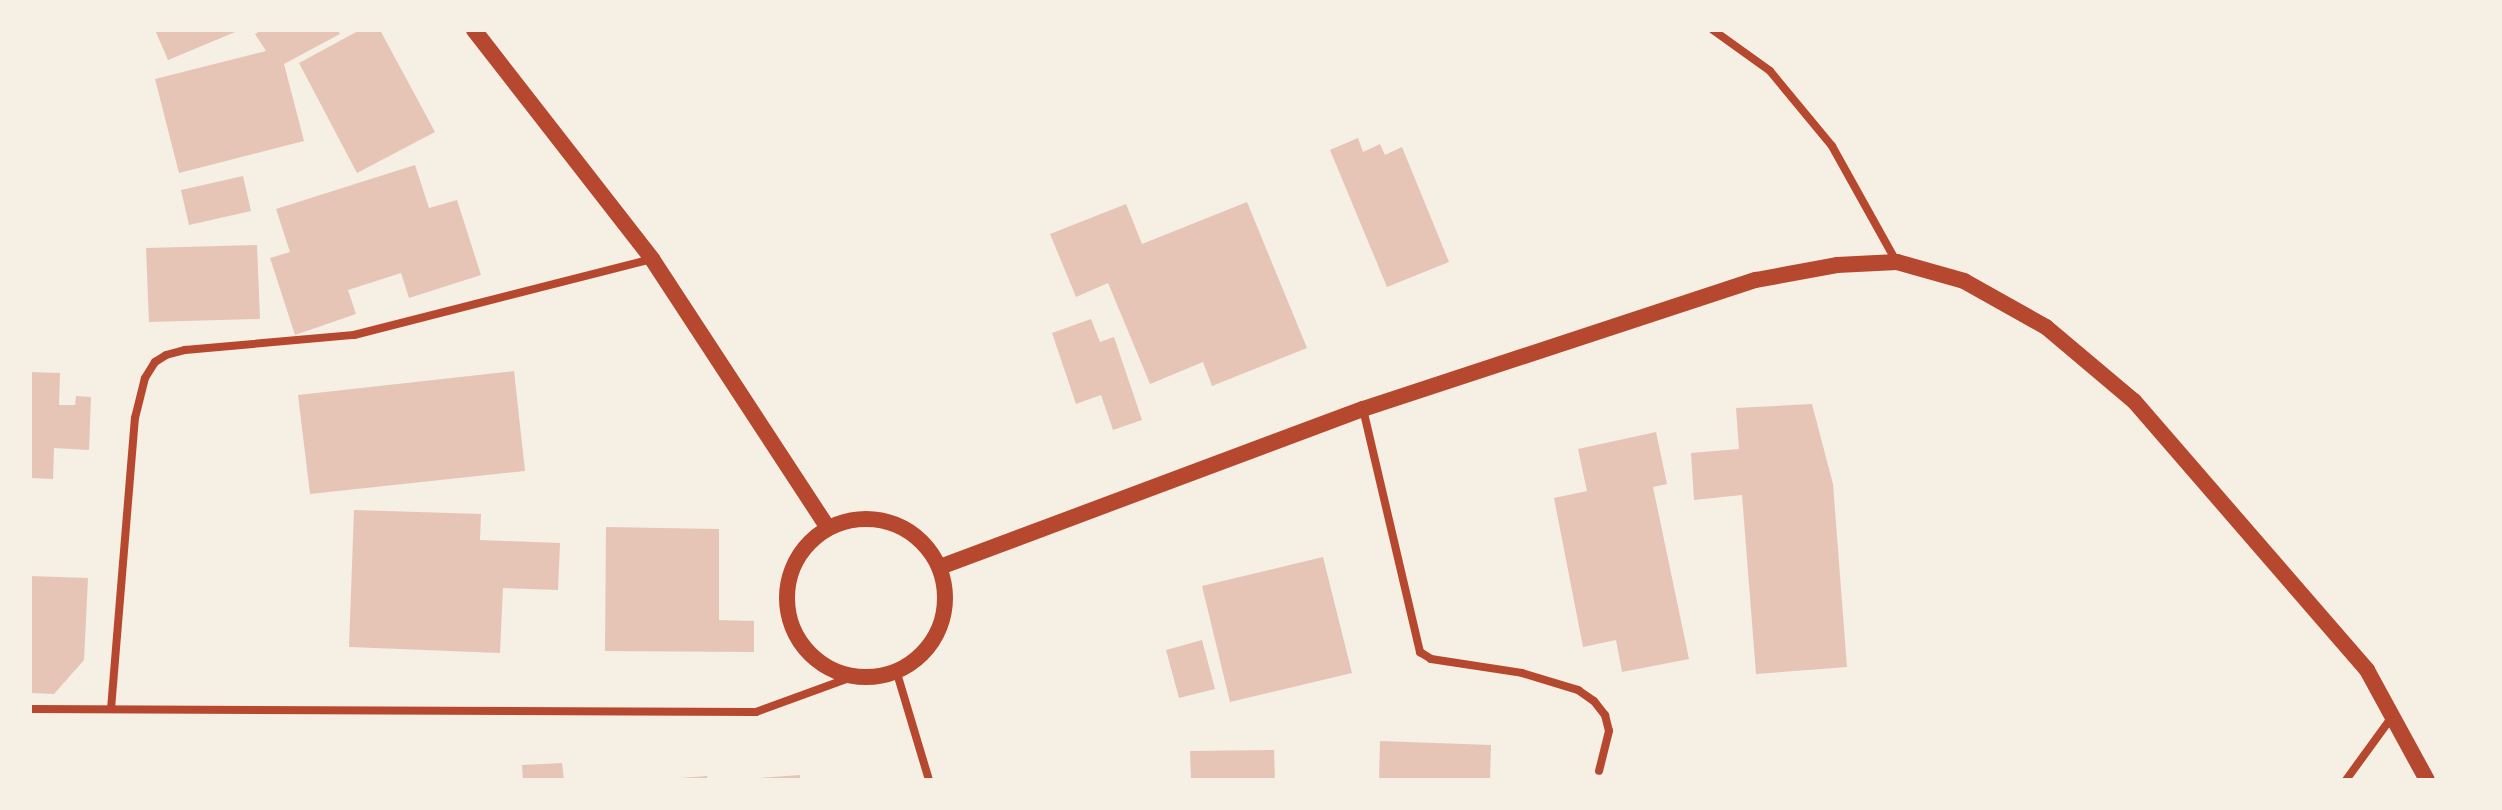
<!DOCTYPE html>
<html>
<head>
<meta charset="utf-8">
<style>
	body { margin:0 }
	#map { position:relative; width:2502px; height:810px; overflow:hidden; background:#f6efe4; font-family:Lora,serif }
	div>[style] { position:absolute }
	.building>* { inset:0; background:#e6c5b7 }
	.minor>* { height:8px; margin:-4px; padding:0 4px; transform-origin:4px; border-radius:4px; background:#b5482f }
	.secondary>* { height:16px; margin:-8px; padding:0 8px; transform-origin:8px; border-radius:8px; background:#b5482f }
	.secondary>.ring { margin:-8px; padding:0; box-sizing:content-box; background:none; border:16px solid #b5482f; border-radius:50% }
	span { translate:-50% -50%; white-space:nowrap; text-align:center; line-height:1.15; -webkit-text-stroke:7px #f6efe4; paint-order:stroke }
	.frame { position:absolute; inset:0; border:32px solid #f6efe4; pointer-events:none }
</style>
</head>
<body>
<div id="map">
	<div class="building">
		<i style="clip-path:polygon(155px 30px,240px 30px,168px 60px)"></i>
		<i style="clip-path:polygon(262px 30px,338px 30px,340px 34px,284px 64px,304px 141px,179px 173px,155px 79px,266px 51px,255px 34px)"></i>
		<i style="clip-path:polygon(360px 30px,380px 30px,435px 132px,357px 173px,299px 63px)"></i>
		<i style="clip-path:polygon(1358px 138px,1363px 152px,1380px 144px,1385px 155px,1402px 147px,1449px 262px,1387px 287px,1330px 150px)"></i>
		<i style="clip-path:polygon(415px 165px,429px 208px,457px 200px,481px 275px,409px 298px,401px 273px,348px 290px,356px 314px,295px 335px,270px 258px,290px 252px,276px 209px)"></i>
		<i style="clip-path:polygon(243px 176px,251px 211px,189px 225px,181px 190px)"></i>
		<i style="clip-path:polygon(1247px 202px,1307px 348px,1212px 386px,1203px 362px,1150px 384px,1108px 283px,1076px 297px,1050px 234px,1126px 204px,1142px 244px)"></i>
		<i style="clip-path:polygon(257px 245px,260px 319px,149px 322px,146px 248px)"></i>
		<i style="clip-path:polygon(1091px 319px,1100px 342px,1114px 337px,1142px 420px,1113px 430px,1101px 395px,1076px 404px,1052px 333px)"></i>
		<i style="clip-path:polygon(514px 371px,525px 471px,310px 494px,298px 395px)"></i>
		<i style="clip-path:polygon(30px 372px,60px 373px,59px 405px,75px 405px,76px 396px,91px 397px,89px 450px,54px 448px,53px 479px,30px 478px)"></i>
		<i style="clip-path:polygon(1812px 404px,1833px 484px,1847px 667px,1756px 674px,1742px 495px,1694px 500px,1691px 453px,1739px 449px,1736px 408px)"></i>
		<i style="clip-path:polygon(1656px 432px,1667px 484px,1653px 487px,1689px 659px,1622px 672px,1616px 640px,1583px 647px,1554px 498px,1587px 491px,1578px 449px)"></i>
		<i style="clip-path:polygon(354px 510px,481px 514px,480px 540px,560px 543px,558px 590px,503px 588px,500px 653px,349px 647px)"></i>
		<i style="clip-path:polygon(606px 527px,719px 529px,719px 620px,754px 621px,754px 652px,605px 651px)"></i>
		<i style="clip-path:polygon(1323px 557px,1352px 673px,1230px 702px,1202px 586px)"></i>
		<i style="clip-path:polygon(30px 576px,88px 578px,84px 660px,54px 694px,30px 693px)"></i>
		<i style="clip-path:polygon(1202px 640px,1215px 689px,1179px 698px,1166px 650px)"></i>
		<i style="clip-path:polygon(1380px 741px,1491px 745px,1490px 780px,1379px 780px)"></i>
		<i style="clip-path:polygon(1274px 750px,1275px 780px,1191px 780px,1190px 751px)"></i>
		<i style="clip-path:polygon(562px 763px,564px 780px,523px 780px,522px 765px)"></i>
		<i style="clip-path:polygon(800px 775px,800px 780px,760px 780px,760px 778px)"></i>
		<i style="clip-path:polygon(707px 776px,708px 780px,680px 780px,680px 778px)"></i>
	</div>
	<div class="minor">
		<i style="left:1713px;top:30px;width:70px;rotate:35.7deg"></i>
		<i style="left:1770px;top:71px;width:97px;rotate:50.4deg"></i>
		<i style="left:1832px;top:146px;width:132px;rotate:60.9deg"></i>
		<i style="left:1363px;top:409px;width:250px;rotate:76.8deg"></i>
		<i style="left:1420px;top:652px;width:13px;rotate:32deg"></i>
		<i style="left:1431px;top:659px;width:92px;rotate:8.7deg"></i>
		<i style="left:1522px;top:673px;width:59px;rotate:16.9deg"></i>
		<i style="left:1578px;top:690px;width:19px;rotate:35deg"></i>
		<i style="left:1594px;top:701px;width:18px;rotate:52deg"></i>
		<i style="left:1605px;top:715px;width:16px;rotate:76deg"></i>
		<i style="left:1609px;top:731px;width:41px;rotate:104deg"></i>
		<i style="left:896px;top:670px;width:115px;rotate:73.3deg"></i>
		<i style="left:30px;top:709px;width:726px;rotate:0.24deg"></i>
		<i style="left:756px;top:712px;width:105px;rotate:-20deg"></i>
		<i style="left:111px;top:709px;width:292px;rotate:-85.3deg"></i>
		<i style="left:135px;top:418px;width:41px;rotate:-76deg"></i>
		<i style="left:145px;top:378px;width:19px;rotate:-58deg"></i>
		<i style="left:155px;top:362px;width:13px;rotate:-32deg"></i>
		<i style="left:166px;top:355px;width:20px;rotate:-15deg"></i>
		<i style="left:185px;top:350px;width:170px;rotate:-5.1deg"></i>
		<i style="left:354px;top:335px;width:308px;rotate:-14.3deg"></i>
		<i style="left:2346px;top:780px;width:78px;rotate:-53.9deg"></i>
	</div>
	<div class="secondary">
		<i style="left:474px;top:30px;width:290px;rotate:52.1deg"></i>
		<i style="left:652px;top:259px;width:321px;rotate:56.8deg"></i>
		<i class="ring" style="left:787px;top:519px;width:142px;height:142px"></i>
		<i style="left:940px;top:567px;width:452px;rotate:-20.5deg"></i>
		<i style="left:1363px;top:409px;width:414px;rotate:-18.2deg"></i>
		<i style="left:1756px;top:280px;width:82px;rotate:-10.5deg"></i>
		<i style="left:1837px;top:265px;width:60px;rotate:-2.9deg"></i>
		<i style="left:1897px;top:262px;width:70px;rotate:15.8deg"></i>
		<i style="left:1964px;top:281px;width:94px;rotate:29.3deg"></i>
		<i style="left:2046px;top:327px;width:115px;rotate:40.1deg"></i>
		<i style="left:2134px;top:401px;width:356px;rotate:49.1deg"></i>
		<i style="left:2367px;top:670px;width:125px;rotate:61.4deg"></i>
	</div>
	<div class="frame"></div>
</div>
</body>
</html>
